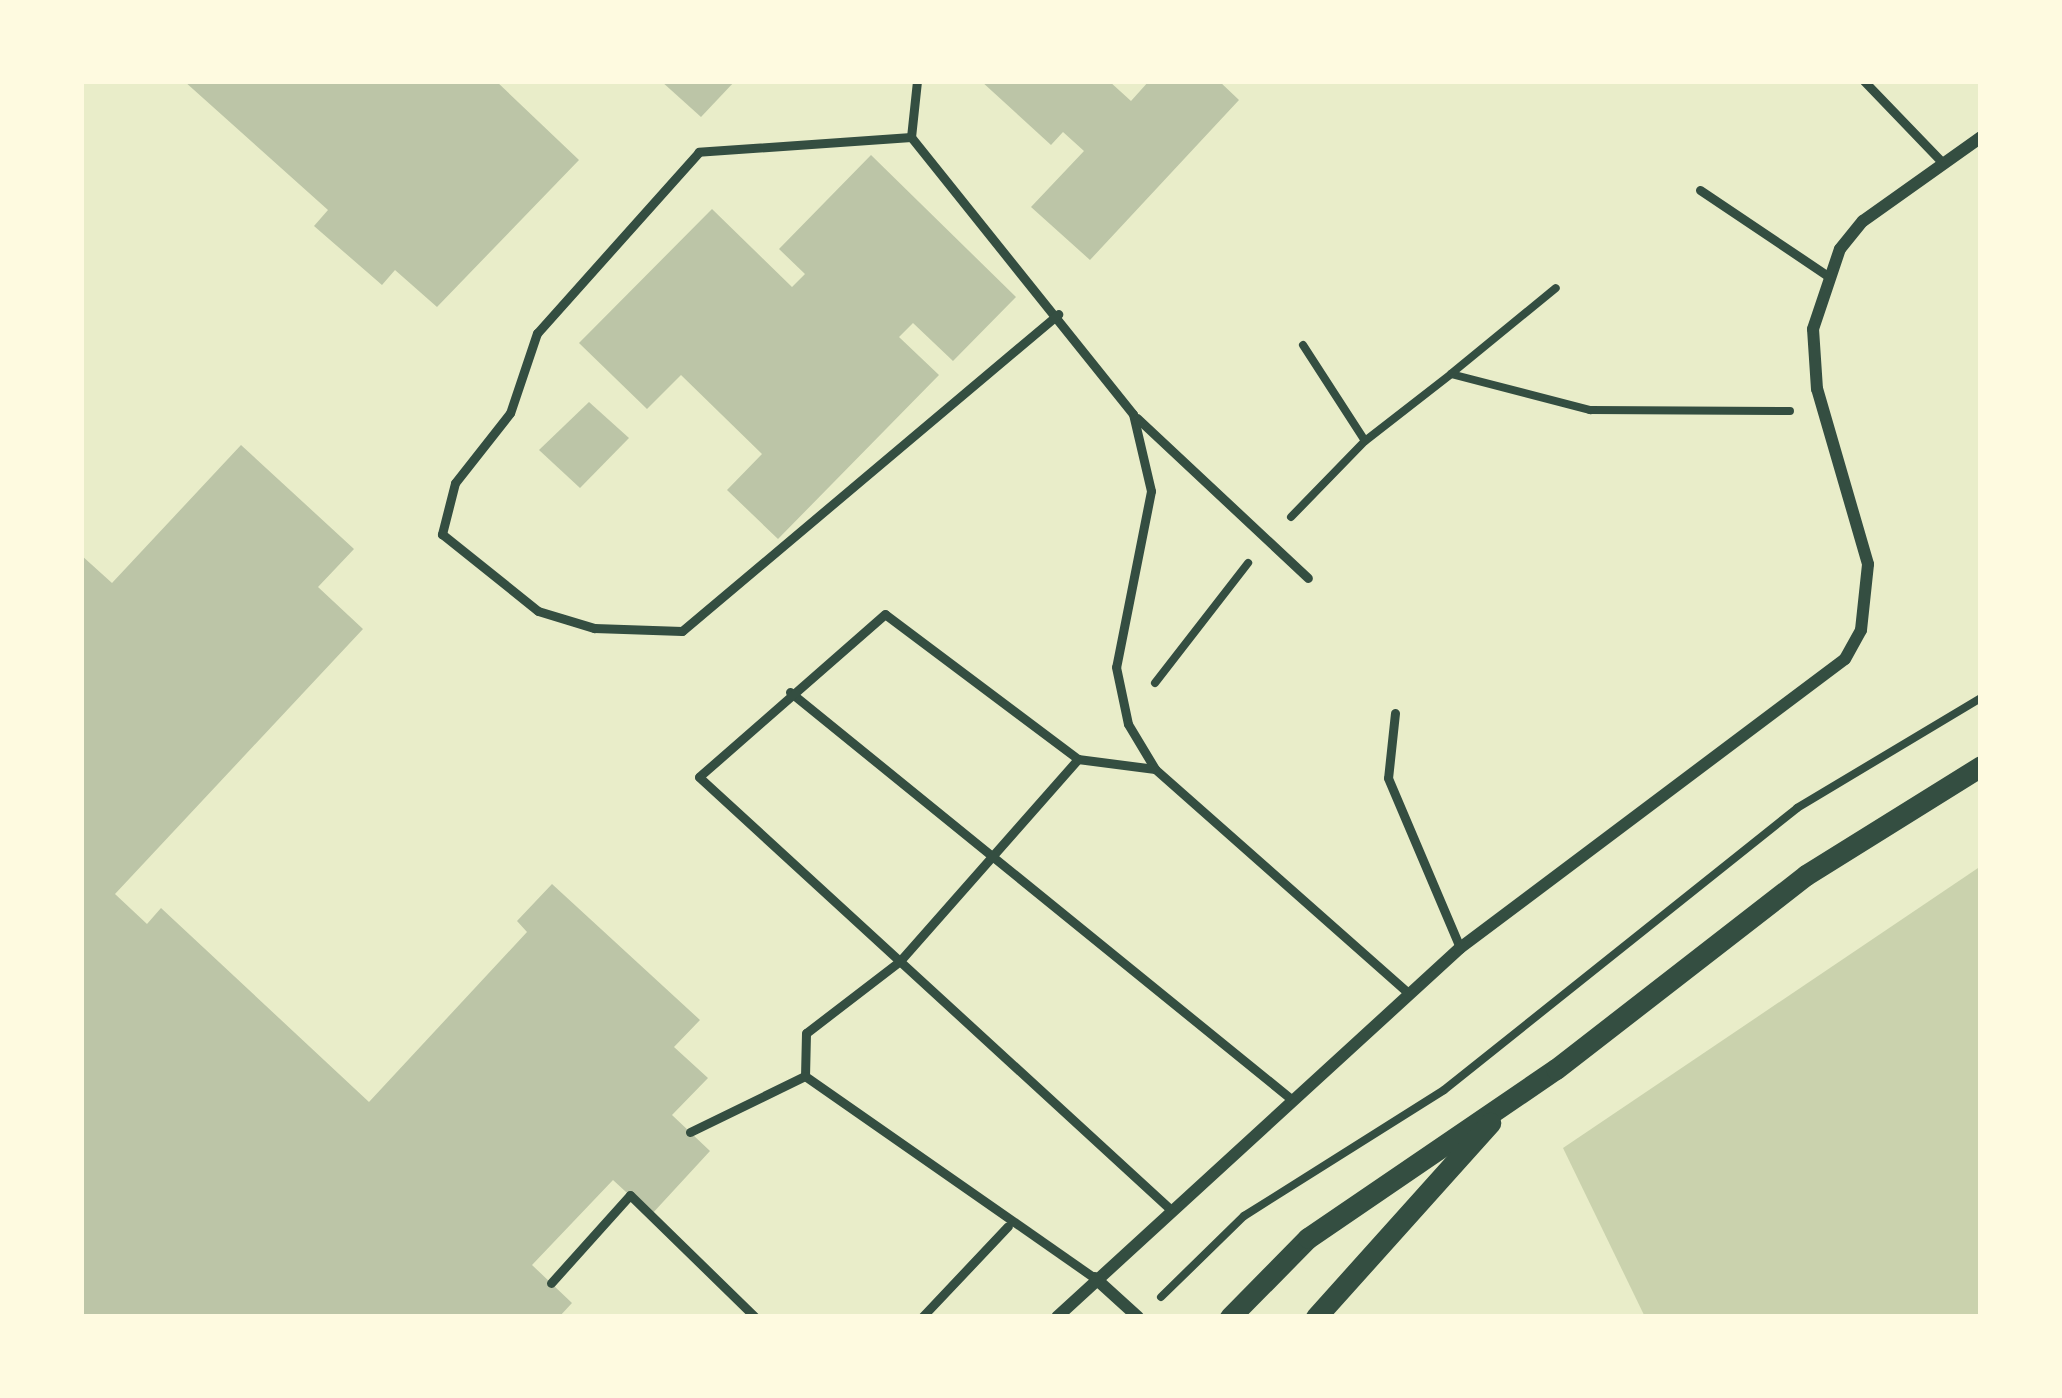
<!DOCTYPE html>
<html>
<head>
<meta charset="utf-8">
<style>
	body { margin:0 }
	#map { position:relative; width:2062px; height:1398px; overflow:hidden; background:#e9edc9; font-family:Spectral,serif }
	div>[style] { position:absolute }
	.green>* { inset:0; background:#cad2ad }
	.building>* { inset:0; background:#bcc5a7 }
	.path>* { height:8px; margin:-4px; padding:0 4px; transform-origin:4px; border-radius:4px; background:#344e41 }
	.service>* { height:9px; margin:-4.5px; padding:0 4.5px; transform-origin:4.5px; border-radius:4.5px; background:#344e41 }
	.minor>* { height:12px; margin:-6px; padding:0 6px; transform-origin:6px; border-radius:6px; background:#344e41 }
	.tertiary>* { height:21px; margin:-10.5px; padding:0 10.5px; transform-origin:10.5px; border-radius:10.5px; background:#344e41 }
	span { translate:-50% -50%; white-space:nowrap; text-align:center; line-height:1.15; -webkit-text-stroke:9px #fefae0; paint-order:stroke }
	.frame { position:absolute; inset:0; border:84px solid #fefae0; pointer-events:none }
</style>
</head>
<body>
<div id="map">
	<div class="green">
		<i style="clip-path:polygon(1981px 866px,1981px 1317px,1645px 1317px,1563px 1148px)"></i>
	</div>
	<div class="building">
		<i style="clip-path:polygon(184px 81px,496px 81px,579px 160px,437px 307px,395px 270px,382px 285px,314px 226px,328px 210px)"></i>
		<i style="clip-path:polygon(661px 81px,735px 81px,701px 117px)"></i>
		<i style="clip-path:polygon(981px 81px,1109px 81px,1131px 101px,1149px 81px,1219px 81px,1239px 100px,1090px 260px,1031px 207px,1084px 151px,1063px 132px,1051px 145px)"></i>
		<i style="clip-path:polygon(871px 155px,1016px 297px,953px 361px,913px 323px,899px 337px,939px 375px,778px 539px,727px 490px,762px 454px,681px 375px,647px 409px,579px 343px,712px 209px,792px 287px,805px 274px,779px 249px)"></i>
		<i style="clip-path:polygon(589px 402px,629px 438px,580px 488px,539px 450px)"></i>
		<i style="clip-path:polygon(241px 445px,354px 549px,318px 587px,363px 629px,115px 894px,147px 924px,161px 908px,369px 1102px,527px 932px,517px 921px,552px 884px,700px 1020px,674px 1047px,708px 1078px,672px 1115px,710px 1151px,651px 1215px,613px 1180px,532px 1265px,572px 1303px,559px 1317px,81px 1317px,81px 555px,112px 583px)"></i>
	</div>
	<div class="path">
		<i style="left:1303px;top:345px;width:114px;rotate:57.1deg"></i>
		<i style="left:1365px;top:441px;width:109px;rotate:-37.9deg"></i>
		<i style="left:1451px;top:374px;width:144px;rotate:14.5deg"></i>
		<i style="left:1590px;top:410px;width:200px;rotate:0.3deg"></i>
		<i style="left:1452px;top:373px;width:134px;rotate:-39.3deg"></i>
		<i style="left:1291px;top:517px;width:106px;rotate:-45.8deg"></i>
		<i style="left:1155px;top:683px;width:152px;rotate:-52.2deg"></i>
		<i style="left:1161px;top:1297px;width:116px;rotate:-44.3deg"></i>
		<i style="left:1244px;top:1216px;width:236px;rotate:-32.2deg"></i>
		<i style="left:1444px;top:1090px;width:452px;rotate:-38.6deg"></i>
		<i style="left:1797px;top:808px;width:214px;rotate:-30.9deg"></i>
	</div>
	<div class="service">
		<i style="left:917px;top:81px;width:56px;rotate:96.1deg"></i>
		<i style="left:911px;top:137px;width:355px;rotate:51.3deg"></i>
		<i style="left:1133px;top:414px;width:79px;rotate:76.8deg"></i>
		<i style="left:1151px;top:491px;width:179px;rotate:101.2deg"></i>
		<i style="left:1116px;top:667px;width:58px;rotate:78.1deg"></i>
		<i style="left:1128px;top:724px;width:52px;rotate:59deg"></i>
		<i style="left:1155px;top:769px;width:338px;rotate:41.5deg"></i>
		<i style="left:1864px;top:81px;width:115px;rotate:46.1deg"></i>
		<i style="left:911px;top:137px;width:213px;rotate:176deg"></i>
		<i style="left:699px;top:152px;width:243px;rotate:131.8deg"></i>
		<i style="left:537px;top:333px;width:84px;rotate:108.6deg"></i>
		<i style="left:510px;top:413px;width:89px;rotate:128.2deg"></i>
		<i style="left:455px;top:483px;width:53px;rotate:104.3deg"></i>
		<i style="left:442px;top:534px;width:123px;rotate:38.7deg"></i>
		<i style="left:538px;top:611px;width:59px;rotate:16.9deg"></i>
		<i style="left:594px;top:628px;width:88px;rotate:2deg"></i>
		<i style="left:682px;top:631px;width:492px;rotate:-40.1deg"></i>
		<i style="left:1700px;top:190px;width:154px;rotate:33.9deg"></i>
		<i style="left:1137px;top:418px;width:234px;rotate:43.1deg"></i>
		<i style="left:790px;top:692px;width:644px;rotate:39.08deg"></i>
		<i style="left:1395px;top:713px;width:65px;rotate:96.1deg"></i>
		<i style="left:1388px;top:778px;width:185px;rotate:67deg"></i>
		<i style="left:1078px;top:759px;width:269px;rotate:131.4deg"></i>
		<i style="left:900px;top:961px;width:118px;rotate:142.5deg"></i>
		<i style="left:806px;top:1033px;width:43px;rotate:91.3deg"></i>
		<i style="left:805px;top:1076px;width:353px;rotate:34.9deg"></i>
		<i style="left:1155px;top:769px;width:78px;rotate:-172.6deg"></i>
		<i style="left:1078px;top:759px;width:241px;rotate:-143.1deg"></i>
		<i style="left:885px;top:614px;width:247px;rotate:138.8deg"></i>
		<i style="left:699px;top:777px;width:636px;rotate:42.52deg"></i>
		<i style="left:690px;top:1132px;width:128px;rotate:-26deg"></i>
		<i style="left:551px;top:1283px;width:118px;rotate:-48.1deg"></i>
		<i style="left:630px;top:1195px;width:175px;rotate:44.3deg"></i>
		<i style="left:922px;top:1317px;width:125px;rotate:-46.6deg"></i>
	</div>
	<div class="minor">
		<i style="left:1095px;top:1278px;width:58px;rotate:42.2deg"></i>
		<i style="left:1057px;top:1317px;width:546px;rotate:-42.48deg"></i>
		<i style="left:1460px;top:948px;width:481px;rotate:-36.9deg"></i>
		<i style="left:1845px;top:659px;width:33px;rotate:-61deg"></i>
		<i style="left:1861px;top:630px;width:66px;rotate:-83.9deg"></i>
		<i style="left:1868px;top:564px;width:182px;rotate:-106.2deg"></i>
		<i style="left:1817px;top:389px;width:60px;rotate:-93.8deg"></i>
		<i style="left:1813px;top:329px;width:84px;rotate:-71.4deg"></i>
		<i style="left:1840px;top:249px;width:36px;rotate:-51deg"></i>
		<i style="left:1863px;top:221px;width:145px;rotate:-35.4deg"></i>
	</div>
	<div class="tertiary">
		<i style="left:1230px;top:1317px;width:111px;rotate:-45.4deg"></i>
		<i style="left:1308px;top:1238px;width:300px;rotate:-34.3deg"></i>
		<i style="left:1556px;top:1069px;width:316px;rotate:-37.8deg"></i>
		<i style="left:1806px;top:875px;width:206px;rotate:-31.9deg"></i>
		<i style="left:1316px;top:1317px;width:261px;rotate:-48.1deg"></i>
	</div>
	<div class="frame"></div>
</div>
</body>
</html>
